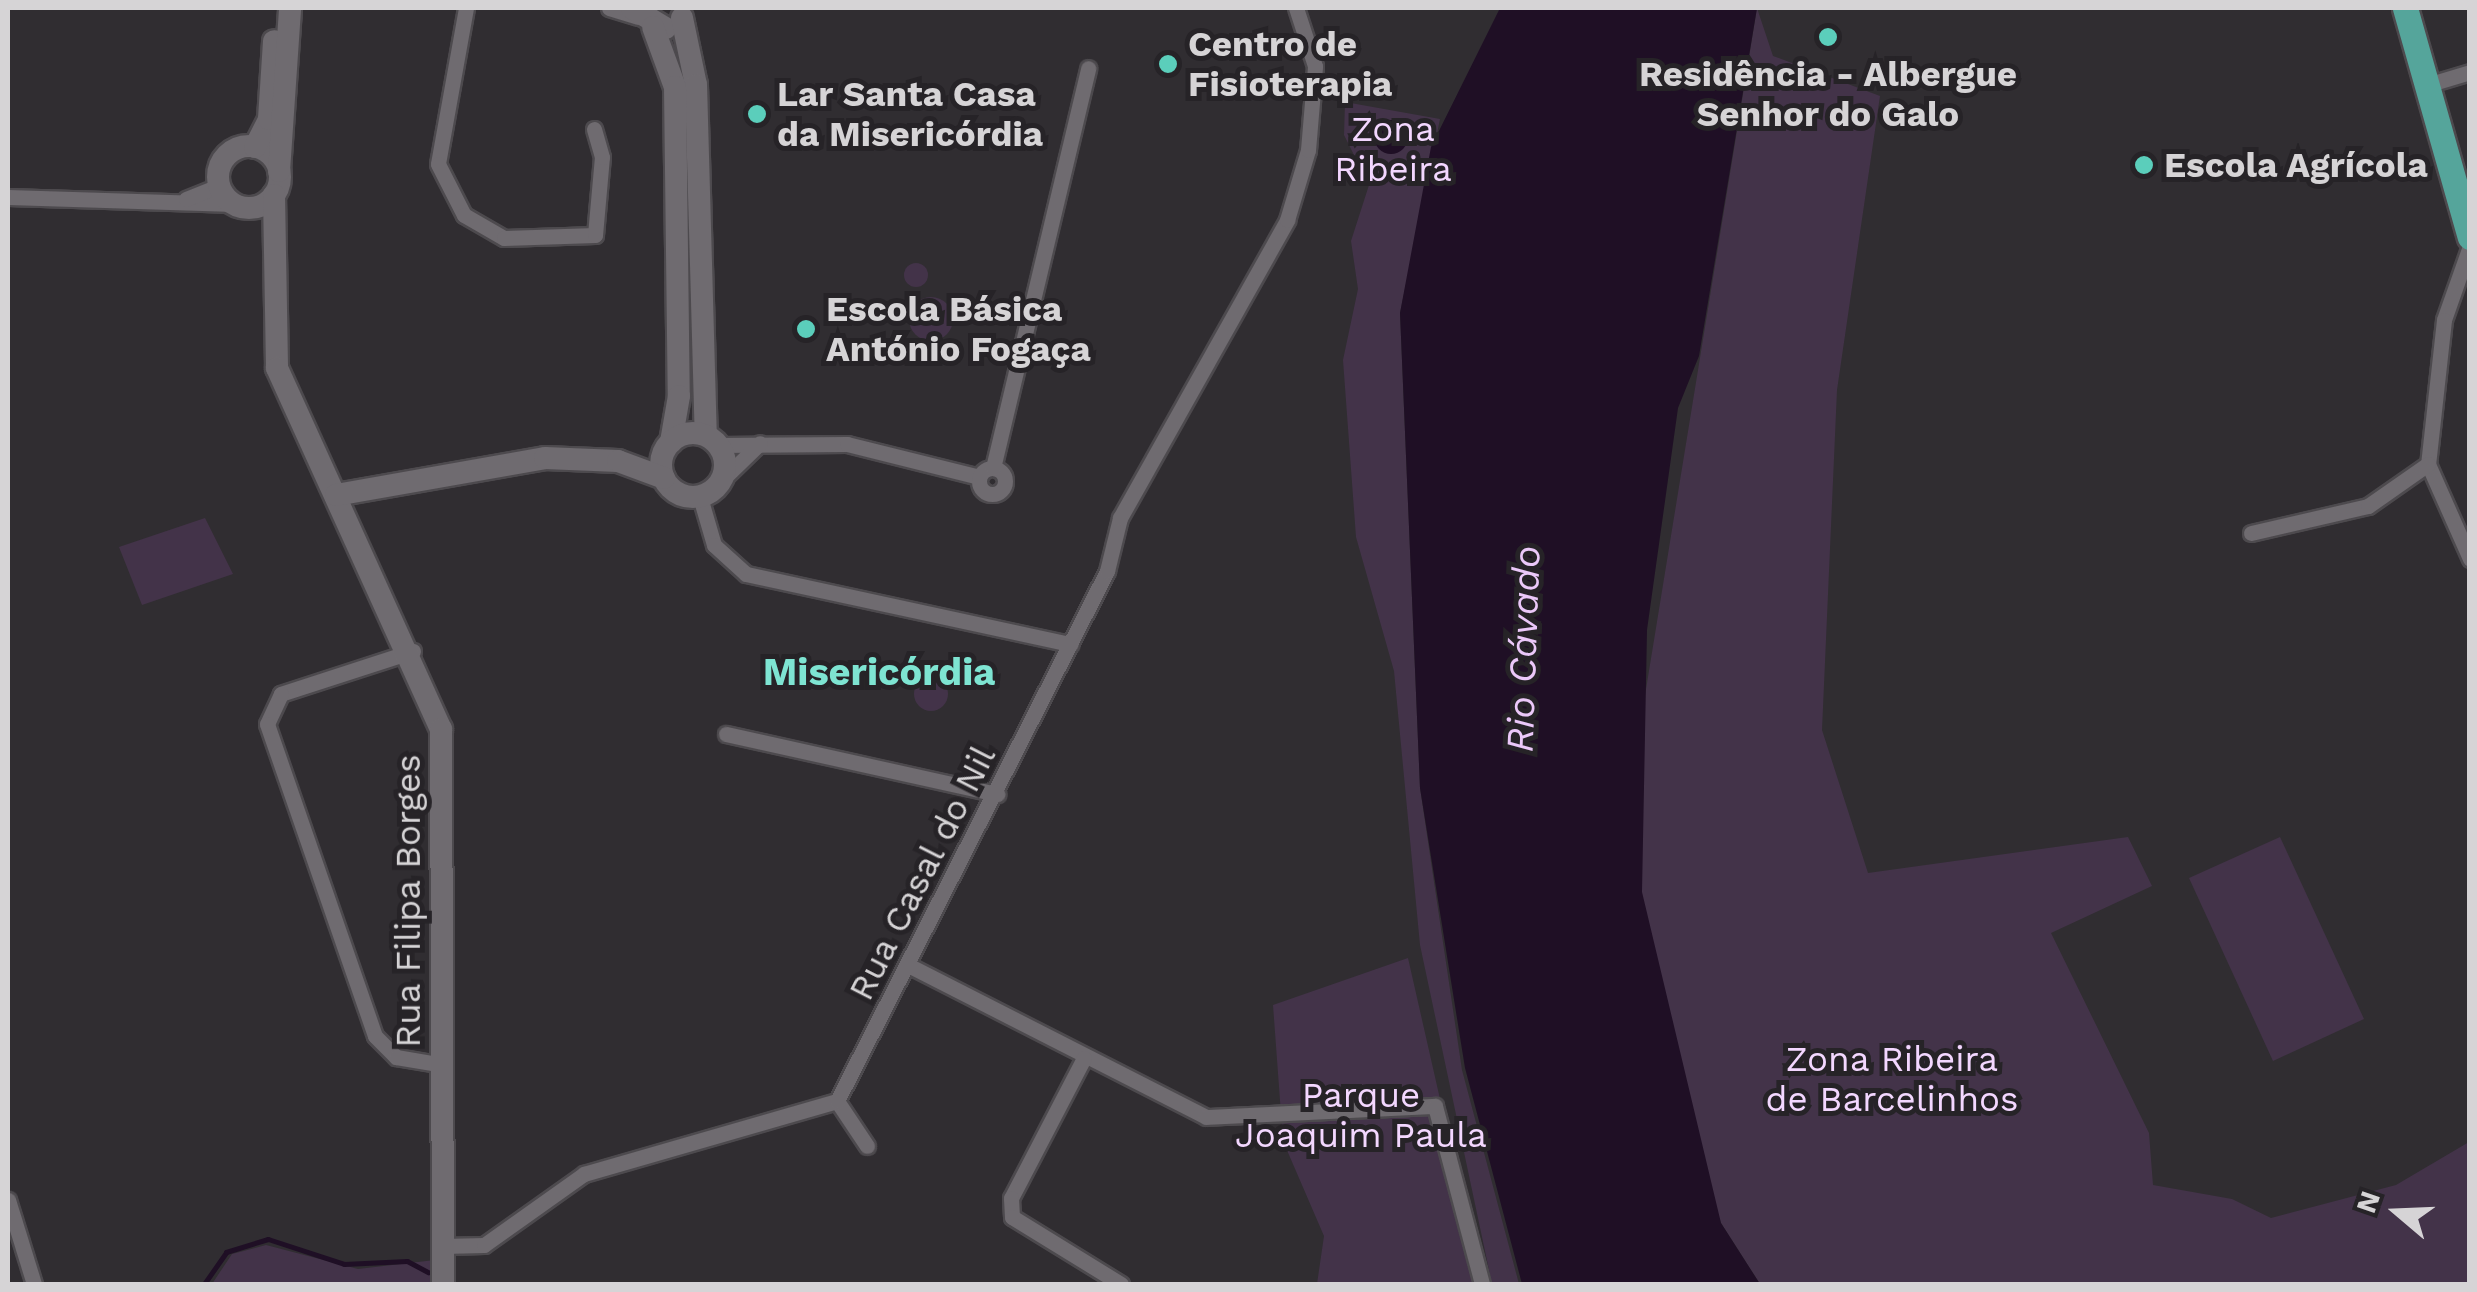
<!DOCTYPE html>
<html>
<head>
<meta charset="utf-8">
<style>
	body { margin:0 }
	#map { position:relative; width:2477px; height:1292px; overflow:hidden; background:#302d31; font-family:"Work Sans",sans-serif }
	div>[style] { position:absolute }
	.green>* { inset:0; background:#433349 }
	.round { border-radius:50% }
	.water>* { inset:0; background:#1f0f25 }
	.stream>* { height:5px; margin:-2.5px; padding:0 2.5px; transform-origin:2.5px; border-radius:2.5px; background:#1f0f25 }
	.roads { filter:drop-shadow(2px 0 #4d4a4e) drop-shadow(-2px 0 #4d4a4e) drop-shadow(0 2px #4d4a4e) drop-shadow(0 -2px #4d4a4e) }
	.street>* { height:15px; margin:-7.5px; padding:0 7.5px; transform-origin:7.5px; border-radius:7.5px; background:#6f6b70 }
	.street>.ring { margin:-7.5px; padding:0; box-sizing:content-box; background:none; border:15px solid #6f6b70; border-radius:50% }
	.secondary>* { height:22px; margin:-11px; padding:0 11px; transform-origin:11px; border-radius:11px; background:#6f6b70 }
	.secondary>.ring { margin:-11px; padding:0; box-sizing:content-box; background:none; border:22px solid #6f6b70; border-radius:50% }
	.primary>* { height:25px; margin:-12.5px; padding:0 12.5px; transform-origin:12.5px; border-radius:12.5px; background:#55a59b }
	.dots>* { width:28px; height:28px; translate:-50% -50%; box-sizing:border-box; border:5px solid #262327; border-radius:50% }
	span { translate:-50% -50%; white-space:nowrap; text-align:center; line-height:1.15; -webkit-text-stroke:10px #262327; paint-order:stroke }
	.poi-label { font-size:35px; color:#d6d4d6; font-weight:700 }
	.left { translate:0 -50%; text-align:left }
	.park-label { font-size:35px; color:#f3d7ff }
	.street-label { font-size:35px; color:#d6d4d6 }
	.water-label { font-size:38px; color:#ebc8f9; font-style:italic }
	.neighbourhood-label { font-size:38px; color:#7ee4d2; font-weight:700 }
	.frame { position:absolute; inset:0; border:10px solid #d6d4d6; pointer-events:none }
	.north { position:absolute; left:2347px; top:1162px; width:100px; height:100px; -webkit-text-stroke:8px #262327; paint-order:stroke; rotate:289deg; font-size:28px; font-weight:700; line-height:40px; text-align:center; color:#d6d4d6 }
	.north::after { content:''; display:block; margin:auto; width:35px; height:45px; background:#d6d4d6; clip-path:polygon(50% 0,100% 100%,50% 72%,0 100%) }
</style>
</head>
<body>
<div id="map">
	<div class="green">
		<i style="clip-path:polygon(1757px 8px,1773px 56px,1880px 96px,1837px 390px,1822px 730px,1868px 873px,2128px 837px,2152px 886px,2051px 933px,2149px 1133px,2153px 1185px,2232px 1199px,2271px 1218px,2396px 1185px,2469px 1142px,2469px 1284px,1760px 1284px,1721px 1223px,1611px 904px)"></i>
		<i style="clip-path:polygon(1345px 102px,1440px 119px,1400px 313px,1420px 788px,1462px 1070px,1519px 1284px,1492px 1284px,1420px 945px,1394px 671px,1356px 537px,1343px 360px,1358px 289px,1351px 241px,1369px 185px,1344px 135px)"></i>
		<i class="round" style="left:904px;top:263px;width:24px;height:24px"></i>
		<i class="round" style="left:909px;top:297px;width:44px;height:44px"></i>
		<i style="clip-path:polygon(205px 518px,233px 574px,142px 605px,119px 547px)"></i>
		<i class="round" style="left:914px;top:677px;width:34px;height:34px"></i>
		<i style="clip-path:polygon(2280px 837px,2364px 1019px,2273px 1061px,2189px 878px)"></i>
		<i style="clip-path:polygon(1408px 958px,1482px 1284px,1317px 1284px,1324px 1236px,1283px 1141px,1273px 1005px)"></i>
		<i style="clip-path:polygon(266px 1245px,358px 1269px,435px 1260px,435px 1284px,212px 1284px,232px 1254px)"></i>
	</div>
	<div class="water">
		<i style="clip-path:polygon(1500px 8px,1757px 8px,1699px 356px,1678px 408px,1647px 630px,1642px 892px,1721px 1223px,1760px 1284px,1522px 1284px,1465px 1068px,1420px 788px,1400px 313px,1431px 147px)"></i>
		<i class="round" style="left:1374px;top:120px;width:34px;height:34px"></i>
	</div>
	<div class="stream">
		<i style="left:204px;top:1284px;width:39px;rotate:-55deg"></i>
		<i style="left:226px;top:1252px;width:44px;rotate:-17.2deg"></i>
		<i style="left:268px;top:1239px;width:80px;rotate:18.2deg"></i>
		<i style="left:344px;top:1264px;width:63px;rotate:-2.7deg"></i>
		<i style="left:407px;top:1261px;width:24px;rotate:28deg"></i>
	</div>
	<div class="roads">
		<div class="street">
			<i style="left:466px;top:8px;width:158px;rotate:100.2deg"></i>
			<i style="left:438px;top:164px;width:57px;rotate:63deg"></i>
			<i style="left:464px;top:215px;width:46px;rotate:29.9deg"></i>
			<i style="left:504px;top:238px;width:91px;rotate:-1.9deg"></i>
			<i style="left:595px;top:235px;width:78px;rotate:-84.9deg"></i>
			<i style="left:602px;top:157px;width:29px;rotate:-106deg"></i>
			<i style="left:609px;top:8px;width:30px;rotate:17deg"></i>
			<i style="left:2427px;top:85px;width:45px;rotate:-16.8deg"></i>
			<i style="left:8px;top:197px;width:226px;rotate:1.8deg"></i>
			<i style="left:186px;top:199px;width:35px;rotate:-22deg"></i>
			<i style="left:2470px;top:246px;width:78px;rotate:109.4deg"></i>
			<i style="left:2444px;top:320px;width:145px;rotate:96.3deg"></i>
			<i style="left:2428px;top:464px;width:104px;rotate:66.1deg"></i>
			<i style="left:718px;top:445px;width:129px;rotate:-0.4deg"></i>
			<i style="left:847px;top:444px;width:136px;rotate:14deg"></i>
			<i class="ring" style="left:979px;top:468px;width:11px;height:11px"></i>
			<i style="left:993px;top:468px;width:411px;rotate:-76.6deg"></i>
			<i style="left:721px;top:481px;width:54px;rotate:-44.3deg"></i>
			<i style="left:700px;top:497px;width:50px;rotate:73.7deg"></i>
			<i style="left:714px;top:545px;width:43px;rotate:42.2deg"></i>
			<i style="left:746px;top:574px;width:332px;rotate:12.2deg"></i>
			<i style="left:2251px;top:533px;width:120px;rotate:-13deg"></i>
			<i style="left:2368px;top:506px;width:73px;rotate:-35deg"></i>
			<i style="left:413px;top:651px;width:139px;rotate:162deg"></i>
			<i style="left:281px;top:694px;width:33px;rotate:115deg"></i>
			<i style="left:267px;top:724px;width:330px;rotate:70.9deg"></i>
			<i style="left:375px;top:1036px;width:30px;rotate:45deg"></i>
			<i style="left:396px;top:1057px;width:49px;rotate:9.5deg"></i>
			<i style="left:726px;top:734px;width:278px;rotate:12.5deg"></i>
			<i style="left:910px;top:966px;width:332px;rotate:27deg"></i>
			<i style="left:1206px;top:1117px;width:229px;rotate:-2.8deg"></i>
			<i style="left:1435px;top:1106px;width:184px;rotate:75.2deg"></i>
			<i style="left:1084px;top:1058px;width:158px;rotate:117.5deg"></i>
			<i style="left:1011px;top:1198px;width:19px;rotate:87deg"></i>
			<i style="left:1012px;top:1217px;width:128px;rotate:31.6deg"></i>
			<i style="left:837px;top:1101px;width:54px;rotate:56.3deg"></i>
			<i style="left:8px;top:1200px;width:88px;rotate:72.8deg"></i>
			<i style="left:443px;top:1246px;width:41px;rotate:-1.4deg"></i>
			<i style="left:484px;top:1245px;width:123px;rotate:-35.4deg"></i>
			<i style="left:584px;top:1174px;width:263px;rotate:-16.1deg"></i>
			<i style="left:837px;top:1101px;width:595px;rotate:-63deg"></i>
			<i style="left:1107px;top:571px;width:55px;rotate:-76.2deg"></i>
			<i style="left:1120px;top:518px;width:342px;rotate:-60.7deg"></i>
			<i style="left:1287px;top:220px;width:73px;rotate:-73.3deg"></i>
			<i style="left:1308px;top:150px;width:84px;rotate:-85.2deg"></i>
			<i style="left:1315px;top:66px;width:61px;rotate:-108.1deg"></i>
		</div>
		<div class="secondary">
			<i style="left:632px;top:8px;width:39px;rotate:31deg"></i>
			<i style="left:682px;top:18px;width:68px;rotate:78.2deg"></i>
			<i style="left:696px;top:85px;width:350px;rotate:88.4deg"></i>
			<i style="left:653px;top:27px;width:64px;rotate:69.9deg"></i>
			<i style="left:675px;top:87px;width:309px;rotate:89.3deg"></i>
			<i style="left:679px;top:396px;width:47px;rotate:99.9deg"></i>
			<i class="ring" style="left:218px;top:146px;width:40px;height:40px"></i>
			<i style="left:255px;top:147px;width:31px;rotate:-63deg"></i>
			<i style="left:269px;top:119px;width:78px;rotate:-86.3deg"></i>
			<i style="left:279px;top:171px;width:163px;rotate:-86.1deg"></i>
			<i style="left:274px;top:195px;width:173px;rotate:89deg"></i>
			<i style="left:277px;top:368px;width:397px;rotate:65.6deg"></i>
			<i style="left:441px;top:729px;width:555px;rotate:89.79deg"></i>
			<i class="ring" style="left:661px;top:433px;width:42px;height:42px"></i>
			<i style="left:336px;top:495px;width:212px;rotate:-10deg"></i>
			<i style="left:545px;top:458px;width:73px;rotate:2.4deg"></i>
			<i style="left:618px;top:461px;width:49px;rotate:20.3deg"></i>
		</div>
		<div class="primary">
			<i style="left:2405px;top:8px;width:238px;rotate:74.2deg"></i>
		</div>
	</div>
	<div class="dots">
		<i style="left:1828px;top:37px;background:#5bcebb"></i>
		<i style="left:1168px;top:64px;background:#5bcebb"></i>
		<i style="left:757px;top:114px;background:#5bcebb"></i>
		<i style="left:2144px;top:165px;background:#5bcebb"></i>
		<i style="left:806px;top:329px;background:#5bcebb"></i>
	</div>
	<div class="poi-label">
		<span class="left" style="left:1188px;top:64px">Centro de<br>Fisioterapia</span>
		<span style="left:1828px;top:94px">Residência - Albergue<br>Senhor do Galo</span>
		<span class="left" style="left:777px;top:114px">Lar Santa Casa<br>da Misericórdia</span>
		<span class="left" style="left:2164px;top:165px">Escola Agrícola</span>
		<span class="left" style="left:826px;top:329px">Escola Básica<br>António Fogaça</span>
	</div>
	<div class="park-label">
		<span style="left:1393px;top:149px">Zona<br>Ribeira</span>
		<span style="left:1892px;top:1079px">Zona Ribeira<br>de Barcelinhos</span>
		<span style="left:1361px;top:1115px">Parque<br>Joaquim Paula</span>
	</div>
	<div class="street-label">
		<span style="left:922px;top:873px;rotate:-63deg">Rua Casal do Nil</span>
		<span style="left:408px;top:901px;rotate:-90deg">Rua Filipa Borges</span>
	</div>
	<div class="water-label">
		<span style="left:1524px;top:649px;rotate:-88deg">Rio Cávado</span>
	</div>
	<div class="neighbourhood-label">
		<span style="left:879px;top:673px">Misericórdia</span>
	</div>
	<div class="frame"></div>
	<div class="north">N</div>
</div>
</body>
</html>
